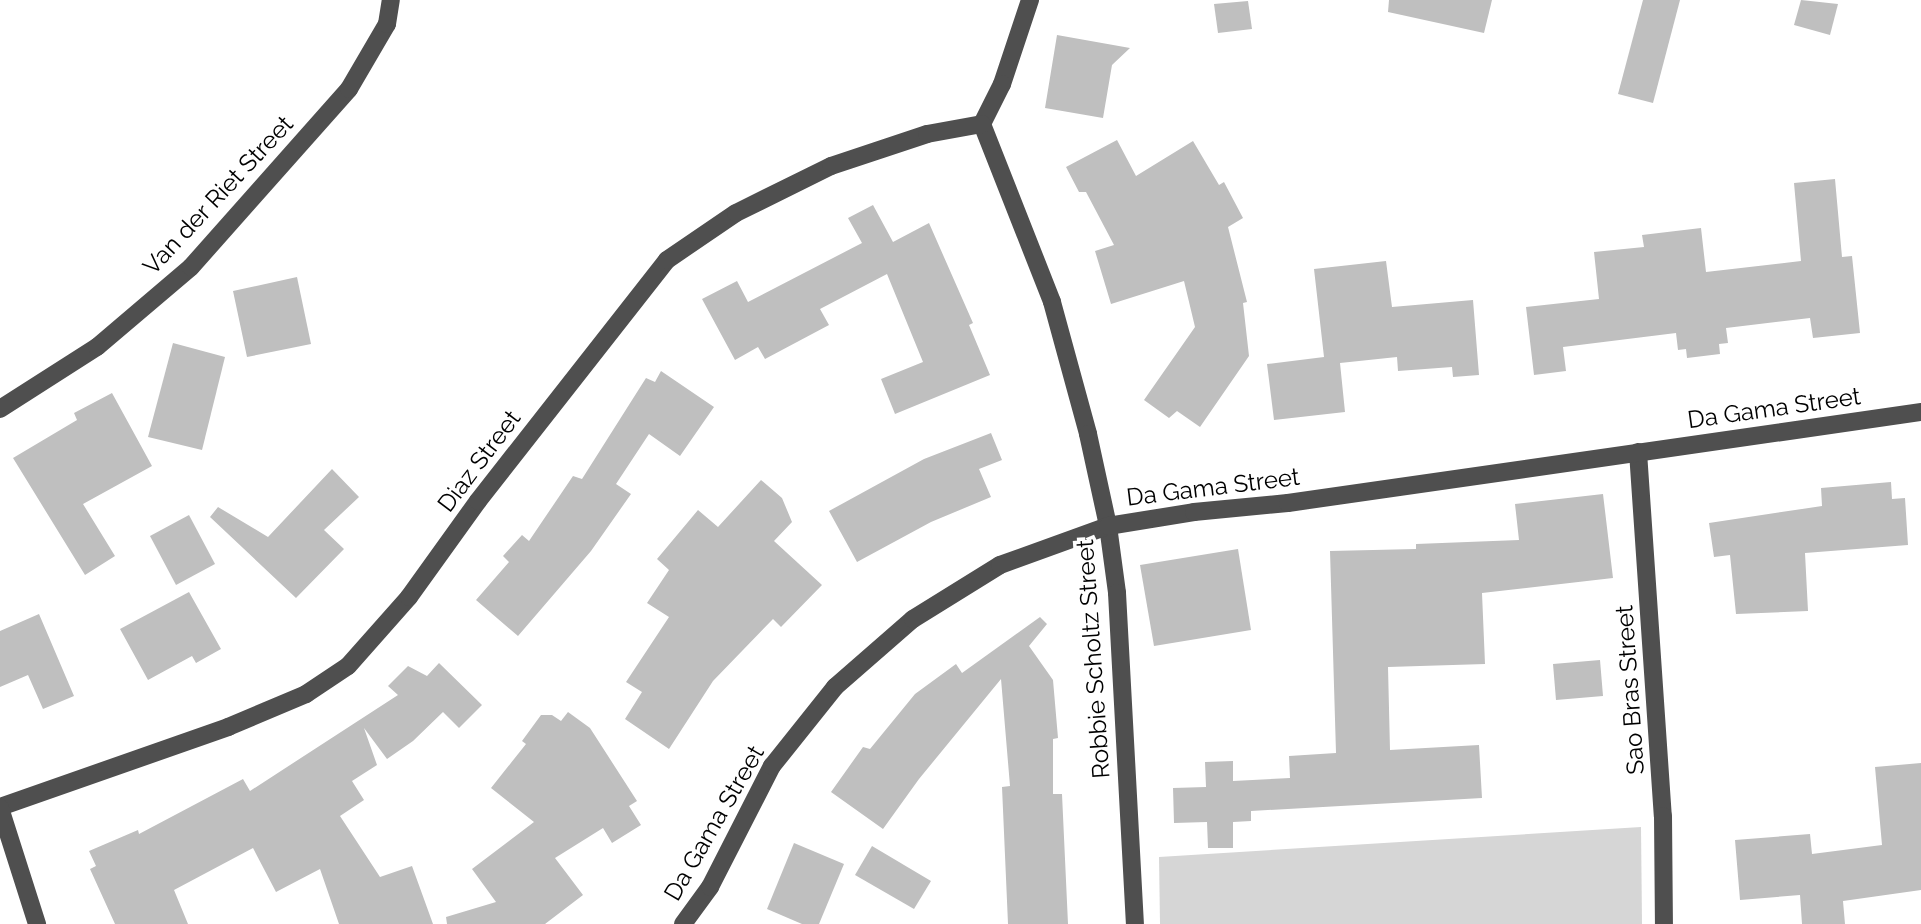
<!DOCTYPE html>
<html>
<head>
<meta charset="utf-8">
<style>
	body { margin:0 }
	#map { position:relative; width:1921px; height:924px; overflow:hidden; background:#fff; font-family:Raleway,sans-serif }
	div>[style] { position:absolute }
	.green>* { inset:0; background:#d6d6d6 }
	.building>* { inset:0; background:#bfbfbf }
	.minor>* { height:18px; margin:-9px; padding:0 9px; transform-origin:9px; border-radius:9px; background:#4f4f4f }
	span { translate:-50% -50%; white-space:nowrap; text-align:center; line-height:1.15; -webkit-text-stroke:7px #fff; paint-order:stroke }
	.street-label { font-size:24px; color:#000 }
</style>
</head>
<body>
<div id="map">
	<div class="green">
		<i style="clip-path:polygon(1641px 827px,1642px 924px,1160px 924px,1159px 857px)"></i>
	</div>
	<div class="building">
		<i style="clip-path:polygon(1389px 0,1492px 0,1484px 33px,1388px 12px)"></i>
		<i style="clip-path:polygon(1643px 0,1680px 0,1653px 103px,1618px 94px)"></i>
		<i style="clip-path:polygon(1801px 0,1838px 4px,1830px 35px,1794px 25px)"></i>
		<i style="clip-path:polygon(1248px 1px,1252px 29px,1218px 33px,1214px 4px)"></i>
		<i style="clip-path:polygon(1057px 35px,1130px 48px,1112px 65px,1103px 118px,1045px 108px)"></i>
		<i style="clip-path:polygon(1117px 140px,1136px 176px,1193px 141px,1219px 185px,1224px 182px,1243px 218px,1228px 227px,1247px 302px,1243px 303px,1249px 356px,1200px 427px,1177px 411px,1169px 418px,1144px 400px,1195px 327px,1184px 281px,1111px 304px,1095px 251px,1114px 245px,1086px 192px,1079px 192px,1066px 167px)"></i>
		<i style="clip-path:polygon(1835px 179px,1842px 257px,1852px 256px,1860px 333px,1813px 338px,1810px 318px,1726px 328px,1728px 343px,1719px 344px,1720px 354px,1687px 358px,1686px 349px,1678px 350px,1676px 333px,1563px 347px,1566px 371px,1534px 375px,1526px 307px,1599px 299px,1594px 252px,1644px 247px,1642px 235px,1701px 228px,1706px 272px,1801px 261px,1794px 183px)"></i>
		<i style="clip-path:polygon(873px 205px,893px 242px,929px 223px,973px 323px,969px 325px,990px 375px,895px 414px,881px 379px,923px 362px,887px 274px,820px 309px,829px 325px,765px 359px,758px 347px,735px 360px,702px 299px,737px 281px,748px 302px,862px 243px,848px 218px)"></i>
		<i style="clip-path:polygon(1386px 261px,1392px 307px,1473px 300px,1479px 375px,1453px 377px,1452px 367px,1398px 371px,1397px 357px,1340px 363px,1345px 412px,1274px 420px,1267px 364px,1324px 357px,1314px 269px)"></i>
		<i style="clip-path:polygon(297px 277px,311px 344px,247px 357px,233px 291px)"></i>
		<i style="clip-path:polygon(173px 343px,225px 357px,202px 450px,148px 437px)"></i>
		<i style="clip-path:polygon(661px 371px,714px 407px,680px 456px,649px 434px,616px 484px,631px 494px,591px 551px,518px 636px,476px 600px,509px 562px,503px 556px,522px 535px,529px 541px,573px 476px,582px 479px,646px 378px,655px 382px)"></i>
		<i style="clip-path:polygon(112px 393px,152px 466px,83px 504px,115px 556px,85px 575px,13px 458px,77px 420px,74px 413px)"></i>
		<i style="clip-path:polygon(991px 433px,1002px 460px,979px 469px,991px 497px,931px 522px,857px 562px,829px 511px,924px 459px)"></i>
		<i style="clip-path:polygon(332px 469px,359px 497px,324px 530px,344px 549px,296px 598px,210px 517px,218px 507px,268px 537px)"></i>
		<i style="clip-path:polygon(761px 480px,782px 498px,792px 522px,774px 541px,822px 585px,781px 627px,773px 619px,713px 681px,669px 749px,625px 719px,642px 692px,626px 682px,669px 617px,647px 603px,669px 570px,657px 559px,698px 510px,718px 527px)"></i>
		<i style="clip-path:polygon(1891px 482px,1892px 499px,1905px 498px,1908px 545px,1805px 553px,1808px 611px,1736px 614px,1730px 555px,1714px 557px,1709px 523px,1822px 506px,1821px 488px)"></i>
		<i style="clip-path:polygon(1603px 494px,1613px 578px,1482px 593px,1485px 664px,1388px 667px,1390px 750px,1479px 745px,1482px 798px,1251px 811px,1251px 821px,1233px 822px,1233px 848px,1208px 848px,1207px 822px,1174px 823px,1173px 788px,1206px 787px,1205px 762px,1233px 761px,1233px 781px,1290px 778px,1289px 756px,1336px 753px,1330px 551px,1416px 549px,1416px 544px,1519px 540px,1515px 504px)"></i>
		<i style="clip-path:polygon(189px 515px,215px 564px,176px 585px,150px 536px)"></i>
		<i style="clip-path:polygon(1238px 549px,1251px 630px,1154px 646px,1140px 565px)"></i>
		<i style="clip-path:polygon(189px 592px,221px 649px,196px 663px,192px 656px,148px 680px,120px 629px)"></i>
		<i style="clip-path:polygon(39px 614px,74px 696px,43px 709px,28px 675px,0 687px,0 631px)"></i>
		<i style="clip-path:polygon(1040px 617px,1047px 624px,1029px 646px,1053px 680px,1058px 738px,1053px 739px,1053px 794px,1062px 794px,1068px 924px,1008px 924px,1002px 787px,1010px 786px,1001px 679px,919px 779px,883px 829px,831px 792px,863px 747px,870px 749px,915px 694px,956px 664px,962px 673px)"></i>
		<i style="clip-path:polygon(1600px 660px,1603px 696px,1556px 700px,1553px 664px)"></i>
		<i style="clip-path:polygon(439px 663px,482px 705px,459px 728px,443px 712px,413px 741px,387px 759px,364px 728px,377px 765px,352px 781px,364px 800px,340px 816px,380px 877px,412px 866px,433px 924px,339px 924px,320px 869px,276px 892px,253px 848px,174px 890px,188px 924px,115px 924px,90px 869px,96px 866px,89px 851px,138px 830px,139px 834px,243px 779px,250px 791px,398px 695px,388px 686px,408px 666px,427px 676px)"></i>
		<i style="clip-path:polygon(568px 712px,590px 728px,637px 801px,629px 806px,641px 825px,612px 843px,603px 828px,555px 858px,583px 895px,545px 924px,447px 924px,446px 917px,496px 902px,472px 869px,534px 822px,491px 788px,526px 744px,522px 741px,541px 715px,552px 715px,561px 721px)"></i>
		<i style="clip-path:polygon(1921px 763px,1921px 890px,1843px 901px,1845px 924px,1802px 924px,1800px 895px,1740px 900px,1735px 840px,1810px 834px,1812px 854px,1882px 845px,1875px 767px)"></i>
		<i style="clip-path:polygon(794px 843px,844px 864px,819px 924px,802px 924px,767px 909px)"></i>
		<i style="clip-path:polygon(872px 846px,931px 881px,914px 909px,855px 875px)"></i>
	</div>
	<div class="minor">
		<i style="left:1030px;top:0;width:89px;rotate:108.4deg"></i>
		<i style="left:1002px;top:84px;width:45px;rotate:116.6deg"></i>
		<i style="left:982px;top:124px;width:191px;rotate:68.5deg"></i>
		<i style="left:1052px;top:302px;width:137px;rotate:74.7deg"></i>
		<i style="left:1088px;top:434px;width:94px;rotate:77.7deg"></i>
		<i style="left:1108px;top:526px;width:68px;rotate:82.3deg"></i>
		<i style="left:1117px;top:593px;width:331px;rotate:86.9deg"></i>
		<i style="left:0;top:409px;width:115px;rotate:-32.6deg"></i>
		<i style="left:97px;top:347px;width:123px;rotate:-40.4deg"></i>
		<i style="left:191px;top:267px;width:238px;rotate:-48.4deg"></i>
		<i style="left:349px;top:89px;width:75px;rotate:-59.7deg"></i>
		<i style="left:387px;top:24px;width:24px;rotate:-81deg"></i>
		<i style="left:1638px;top:452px;width:365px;rotate:86.1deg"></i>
		<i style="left:1663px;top:816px;width:108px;rotate:89.5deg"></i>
		<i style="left:0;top:807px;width:242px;rotate:-19.3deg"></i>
		<i style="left:228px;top:727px;width:85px;rotate:-22.9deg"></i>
		<i style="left:306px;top:694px;width:50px;rotate:-33.7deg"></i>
		<i style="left:348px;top:666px;width:92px;rotate:-48.5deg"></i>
		<i style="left:409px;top:597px;width:118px;rotate:-54.3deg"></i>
		<i style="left:478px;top:501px;width:306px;rotate:-51.9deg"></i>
		<i style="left:667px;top:260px;width:83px;rotate:-34.3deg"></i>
		<i style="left:736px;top:213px;width:106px;rotate:-26.3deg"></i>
		<i style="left:831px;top:166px;width:101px;rotate:-18.4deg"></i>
		<i style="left:927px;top:134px;width:56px;rotate:-10.3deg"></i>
		<i style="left:0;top:808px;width:122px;rotate:72.3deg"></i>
		<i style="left:683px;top:924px;width:46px;rotate:-53.9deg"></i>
		<i style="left:710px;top:887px;width:136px;rotate:-62.9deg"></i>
		<i style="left:772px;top:766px;width:101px;rotate:-51.4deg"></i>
		<i style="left:835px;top:687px;width:103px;rotate:-41.1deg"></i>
		<i style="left:913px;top:619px;width:102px;rotate:-31.8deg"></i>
		<i style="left:1000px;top:565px;width:115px;rotate:-19.9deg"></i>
		<i style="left:1108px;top:526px;width:87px;rotate:-9.2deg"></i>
		<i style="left:1194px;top:512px;width:94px;rotate:-5.5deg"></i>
		<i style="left:1288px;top:503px;width:640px;rotate:-8.18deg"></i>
	</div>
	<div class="street-label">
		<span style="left:218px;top:195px;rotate:-47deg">Van der Riet Street</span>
		<span style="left:1774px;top:408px;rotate:-8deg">Da Gama Street</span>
		<span style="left:479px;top:461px;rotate:-53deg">Diaz Street</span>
		<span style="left:1213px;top:487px;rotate:-7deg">Da Gama Street</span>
		<span style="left:1093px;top:659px;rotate:-94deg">Robbie Scholtz Street</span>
		<span style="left:1630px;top:690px;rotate:-94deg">Sao Bras Street</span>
		<span style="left:714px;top:823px;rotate:-60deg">Da Gama Street</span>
	</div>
</div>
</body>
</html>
